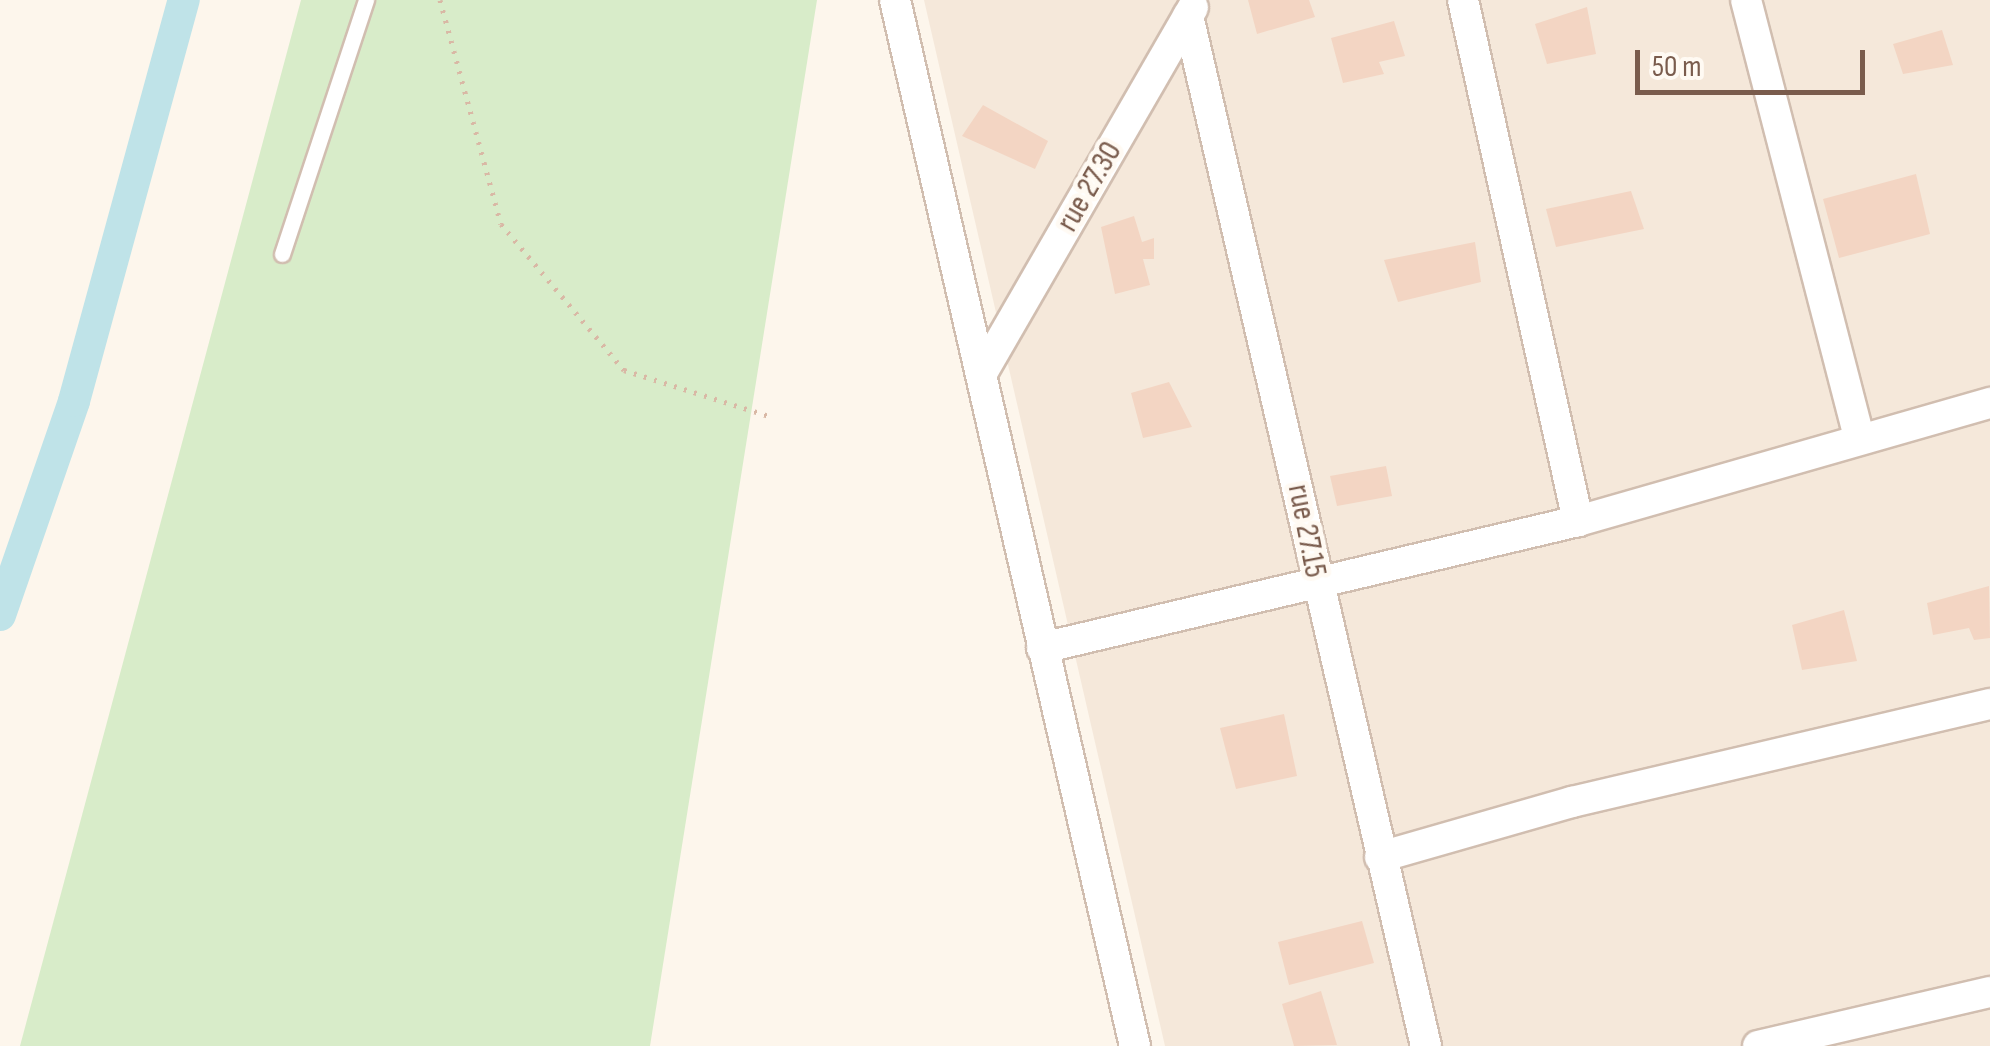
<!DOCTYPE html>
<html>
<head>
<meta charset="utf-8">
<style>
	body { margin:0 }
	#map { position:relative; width:1990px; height:1046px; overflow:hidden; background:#fdf6ec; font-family:"Sofia Sans Condensed",sans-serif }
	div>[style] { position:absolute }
	.residential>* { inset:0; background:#f5e8da }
	.green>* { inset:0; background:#d8ecc9 }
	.canal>* { height:32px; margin:-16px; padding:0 16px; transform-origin:16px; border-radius:16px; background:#bfe3e8 }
	.building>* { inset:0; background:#f3d5c3 }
	.path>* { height:5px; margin-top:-2.5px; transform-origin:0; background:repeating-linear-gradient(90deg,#d9b8a5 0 2.5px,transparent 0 10.5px) }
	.roads { filter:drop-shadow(2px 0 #d1beb0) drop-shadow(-2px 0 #d1beb0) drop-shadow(0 2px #d1beb0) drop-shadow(0 -2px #d1beb0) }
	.lane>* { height:15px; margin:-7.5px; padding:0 7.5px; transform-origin:7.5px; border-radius:7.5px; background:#fff }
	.street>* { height:30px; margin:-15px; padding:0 15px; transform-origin:15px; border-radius:15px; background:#fff }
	span { translate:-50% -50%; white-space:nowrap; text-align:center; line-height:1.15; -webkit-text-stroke:9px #fffaf3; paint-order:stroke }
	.street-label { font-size:32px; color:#7a5c4d }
	.scale { position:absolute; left:1635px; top:50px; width:230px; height:45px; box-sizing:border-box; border:5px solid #7a5c4d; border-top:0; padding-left:12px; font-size:30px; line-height:35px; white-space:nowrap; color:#7a5c4d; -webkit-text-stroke:8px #fffaf3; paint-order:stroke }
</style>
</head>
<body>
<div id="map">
	<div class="residential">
		<i style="clip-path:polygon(924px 0,1990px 0,1990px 1046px,1165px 1046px)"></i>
	</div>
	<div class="green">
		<i style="clip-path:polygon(301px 0,817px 0,650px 1046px,20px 1046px)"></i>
	</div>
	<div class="canal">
		<i style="left:0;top:615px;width:226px;rotate:-70.9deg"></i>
		<i style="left:74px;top:401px;width:416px;rotate:-74.7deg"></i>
	</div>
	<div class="building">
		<i style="clip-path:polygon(1248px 0,1309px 0,1315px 17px,1257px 34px)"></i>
		<i style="clip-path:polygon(1587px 7px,1596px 54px,1547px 64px,1535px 24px)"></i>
		<i style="clip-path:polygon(1394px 21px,1405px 56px,1379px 62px,1384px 74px,1343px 83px,1331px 38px)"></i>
		<i style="clip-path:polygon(1942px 30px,1953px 65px,1903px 74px,1893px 44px)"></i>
		<i style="clip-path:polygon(983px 105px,1048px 141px,1035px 169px,962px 136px)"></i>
		<i style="clip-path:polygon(1916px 174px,1930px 234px,1839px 258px,1823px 199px)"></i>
		<i style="clip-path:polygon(1631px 191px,1644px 229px,1556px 247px,1546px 209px)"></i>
		<i style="clip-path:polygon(1134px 216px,1142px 242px,1154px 238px,1154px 259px,1143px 259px,1150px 285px,1115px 294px,1101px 227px)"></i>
		<i style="clip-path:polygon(1475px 242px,1481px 282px,1398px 302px,1384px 260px)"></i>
		<i style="clip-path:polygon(1169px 382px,1192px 427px,1143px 438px,1131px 393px)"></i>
		<i style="clip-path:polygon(1386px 466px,1392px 496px,1337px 506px,1330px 476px)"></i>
		<i style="clip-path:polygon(1989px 586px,1990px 638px,1974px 640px,1969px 628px,1933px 635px,1927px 603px)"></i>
		<i style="clip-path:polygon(1844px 610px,1857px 661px,1802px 670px,1792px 625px)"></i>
		<i style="clip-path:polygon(1284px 714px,1297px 776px,1236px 789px,1220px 728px)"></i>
		<i style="clip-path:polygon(1362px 921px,1374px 963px,1289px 985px,1278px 942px)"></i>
		<i style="clip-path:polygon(1321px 991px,1337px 1045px,1294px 1046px,1282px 1004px)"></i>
	</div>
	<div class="path">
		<i style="left:440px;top:0;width:232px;rotate:74.8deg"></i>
		<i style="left:501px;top:224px;width:191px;rotate:49.9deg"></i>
		<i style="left:624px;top:370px;width:152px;rotate:17.6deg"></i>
	</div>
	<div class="roads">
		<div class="lane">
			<i style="left:282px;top:254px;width:268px;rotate:-71.7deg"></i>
		</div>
		<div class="street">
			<i style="left:895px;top:0;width:1073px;rotate:77.08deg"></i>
			<i style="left:1463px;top:0;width:534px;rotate:77.55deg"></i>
			<i style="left:1746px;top:0;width:452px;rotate:75.5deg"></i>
			<i style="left:1188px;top:16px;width:1057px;rotate:76.99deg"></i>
			<i style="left:982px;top:373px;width:422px;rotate:-60deg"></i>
			<i style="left:1042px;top:648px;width:551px;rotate:-13.33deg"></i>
			<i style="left:1578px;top:521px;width:429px;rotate:-16deg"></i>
			<i style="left:1380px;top:857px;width:200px;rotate:-16deg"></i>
			<i style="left:1572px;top:802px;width:429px;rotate:-13.2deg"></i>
			<i style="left:1758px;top:1046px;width:238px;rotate:-13.1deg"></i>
		</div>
	</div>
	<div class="street-label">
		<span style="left:1090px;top:187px;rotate:-60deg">rue 27.30</span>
		<span style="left:1306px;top:531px;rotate:79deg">rue 27.15</span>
	</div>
	<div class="scale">50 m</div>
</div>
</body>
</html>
